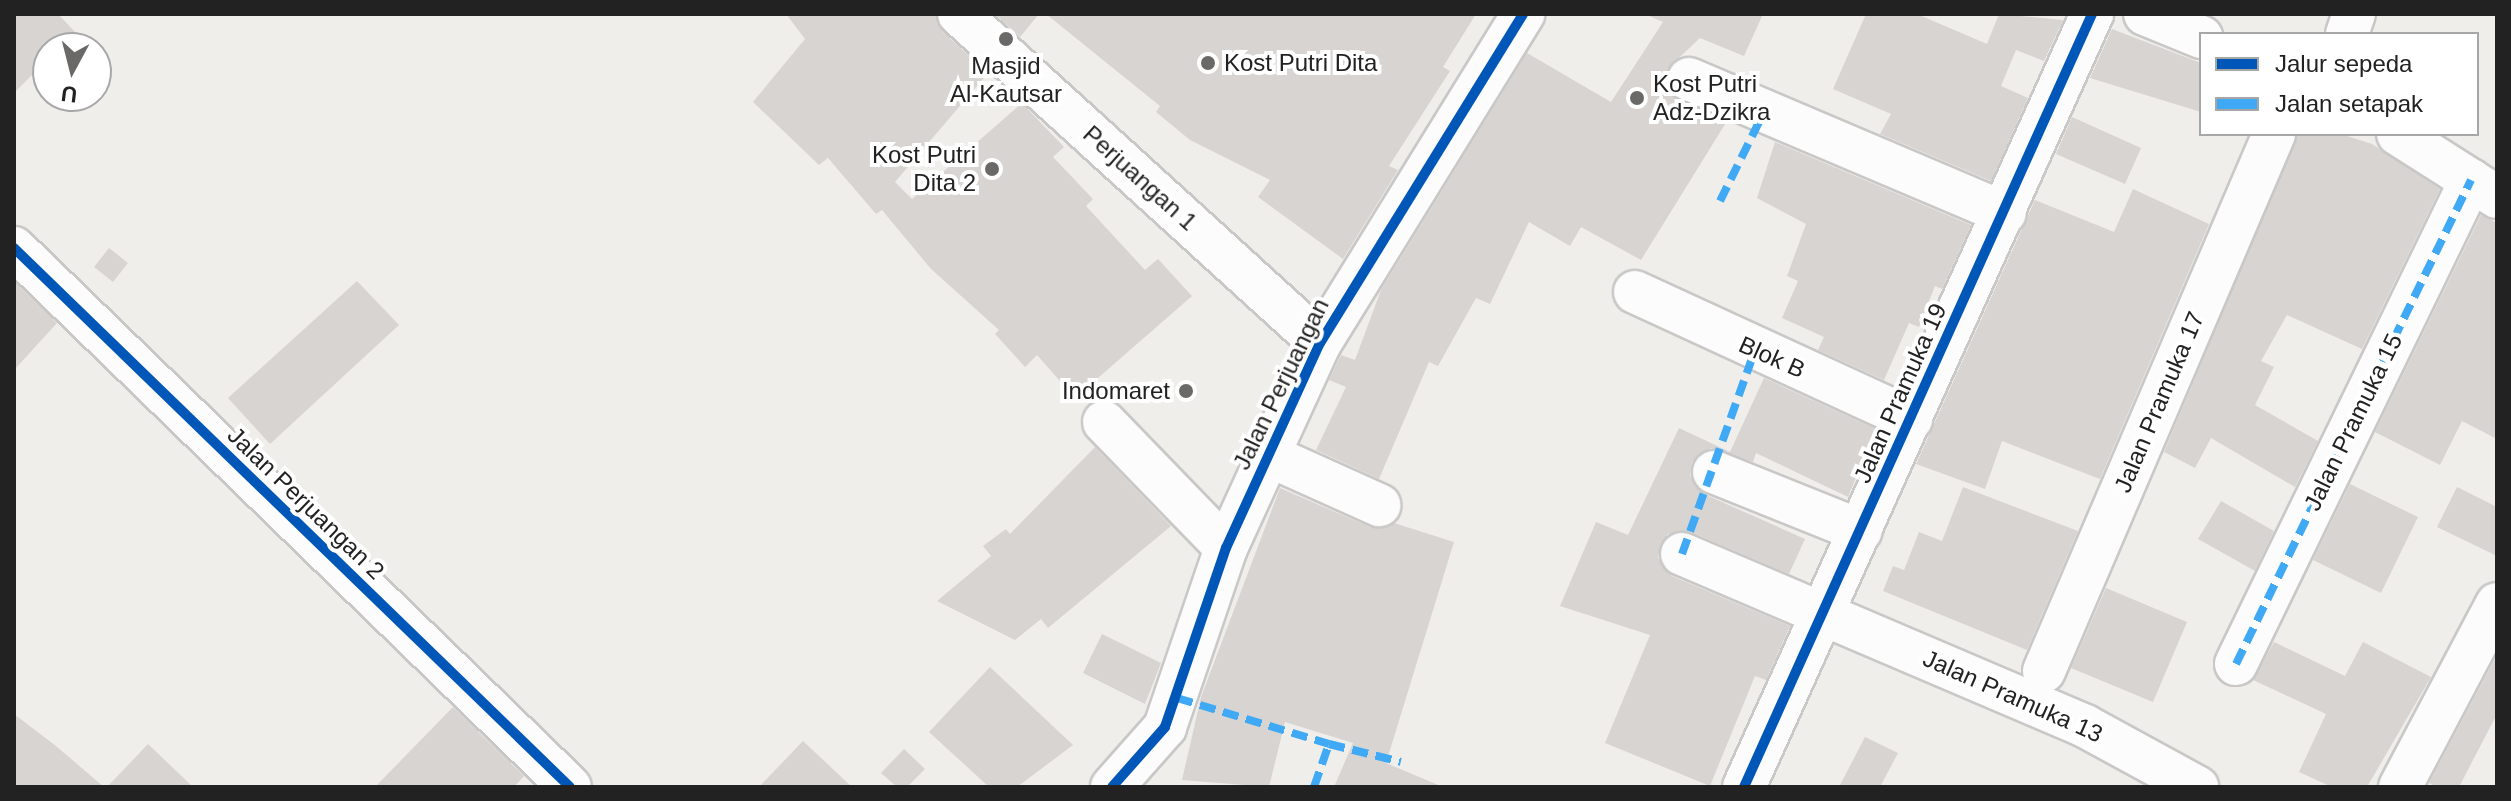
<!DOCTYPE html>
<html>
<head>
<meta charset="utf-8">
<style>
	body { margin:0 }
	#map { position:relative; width:2511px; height:801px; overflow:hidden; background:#f0eeeb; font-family:Helvetica,sans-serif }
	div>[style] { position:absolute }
	.building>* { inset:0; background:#d7d4d2 }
	.roads { filter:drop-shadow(2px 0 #c9c8c7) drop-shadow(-2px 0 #c9c8c7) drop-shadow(0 2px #c9c8c7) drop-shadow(0 -2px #c9c8c7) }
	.minor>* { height:42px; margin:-21px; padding:0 21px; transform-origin:21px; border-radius:21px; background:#fdfcfc }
	.quiet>* { height:8px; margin-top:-4px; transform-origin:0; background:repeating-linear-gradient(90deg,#3fa9f5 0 16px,transparent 0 24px) }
	.cycleway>* { height:10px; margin:-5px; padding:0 5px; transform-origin:5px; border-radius:5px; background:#0057b8 }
	.dots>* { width:22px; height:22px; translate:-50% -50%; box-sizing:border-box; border:4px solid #fff; border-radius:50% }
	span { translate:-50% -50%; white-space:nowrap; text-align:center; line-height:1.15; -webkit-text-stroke:8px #fff; paint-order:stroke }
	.poi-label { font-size:24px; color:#222 }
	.left { translate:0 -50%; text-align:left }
	.right { translate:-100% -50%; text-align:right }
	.street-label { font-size:24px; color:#222 }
	.frame { position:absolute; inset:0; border:16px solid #222; pointer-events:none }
	.legend { position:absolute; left:2199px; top:32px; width:280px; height:104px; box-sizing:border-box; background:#fff; border:2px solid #a7a7a7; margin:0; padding:10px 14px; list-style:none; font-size:24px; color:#222 }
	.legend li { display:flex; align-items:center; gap:16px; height:40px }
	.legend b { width:40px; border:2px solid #a7a7a7 }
	.north { position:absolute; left:32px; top:32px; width:80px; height:80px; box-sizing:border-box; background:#fff; border:2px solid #a7a7a7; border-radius:50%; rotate:187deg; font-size:22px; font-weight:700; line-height:32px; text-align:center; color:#222 }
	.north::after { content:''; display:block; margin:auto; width:28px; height:36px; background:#6a6968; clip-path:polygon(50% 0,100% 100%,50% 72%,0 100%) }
</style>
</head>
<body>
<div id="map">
	<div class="building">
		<i style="clip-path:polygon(14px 14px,58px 14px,75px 32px,59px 48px,48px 48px,48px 59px,14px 93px)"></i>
		<i style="clip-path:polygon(786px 14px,936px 14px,943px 32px,988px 73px,895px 182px,912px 199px,1022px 103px,1064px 147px,1053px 157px,1093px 199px,1086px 206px,1145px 270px,1158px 259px,1192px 296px,1075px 398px,1037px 355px,1025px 367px,995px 334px,999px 330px,931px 269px,882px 210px,876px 214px,828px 158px,819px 165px,753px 102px,805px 39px)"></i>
		<i style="clip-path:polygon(995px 14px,1039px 14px,1020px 37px)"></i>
		<i style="clip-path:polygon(1046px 14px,1476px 14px,1443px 67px,1450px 71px,1389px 166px,1398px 170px,1343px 259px,1258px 197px,1270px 180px,1190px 140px,1156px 112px,1160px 106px)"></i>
		<i style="clip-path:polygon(1645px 14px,1763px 14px,1744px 56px,1700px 38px,1667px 69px,1670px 94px,1727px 121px,1641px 260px,1581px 227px,1570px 246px,1529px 222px,1490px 304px,1476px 298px,1438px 366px,1429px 362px,1379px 479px,1316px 450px,1346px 387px,1329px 380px,1341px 355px,1355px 360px,1381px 290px,1527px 53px,1611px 102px,1663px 22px)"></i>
		<i style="clip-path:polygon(1866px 14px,1917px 14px,1987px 44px,1999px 14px,2063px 20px,2044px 61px,2016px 50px,2001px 86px,2028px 98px,1991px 181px,1880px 134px,1891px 114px,1833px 89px)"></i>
		<i style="clip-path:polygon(2112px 29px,2201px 63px,2201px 112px,2090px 78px)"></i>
		<i style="clip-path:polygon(2072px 117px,2141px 148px,2125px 184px,2056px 154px)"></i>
		<i style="clip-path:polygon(2298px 134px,2341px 134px,2372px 144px,2440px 189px,2362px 349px,2287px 315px,2261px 361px,2274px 367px,2255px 405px,2318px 441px,2295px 487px,2211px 438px,2195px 468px,2164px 452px)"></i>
		<i style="clip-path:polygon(1775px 142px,1971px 225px,1942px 289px,1935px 286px,1919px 327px,1909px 323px,1884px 380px,1818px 350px,1824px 337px,1782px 318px,1798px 281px,1787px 276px,1806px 224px,1757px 198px)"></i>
		<i style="clip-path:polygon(2133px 189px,2209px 224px,2100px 479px,2002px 441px,1985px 489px,1916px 464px,2035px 200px,2114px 232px)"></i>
		<i style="clip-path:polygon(2481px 215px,2497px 223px,2497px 439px,2462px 421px,2440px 465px,2375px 432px)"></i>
		<i style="clip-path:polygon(109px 248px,128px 263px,113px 282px,94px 267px)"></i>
		<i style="clip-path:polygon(14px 281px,57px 323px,14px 370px)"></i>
		<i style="clip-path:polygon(357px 281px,399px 325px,270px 444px,228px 398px)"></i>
		<i style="clip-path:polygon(1764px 378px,1876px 429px,1848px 497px,1756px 453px,1753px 462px,1711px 448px,1692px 462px,1690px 476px,1704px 494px,1805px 539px,1789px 574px,1691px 532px,1668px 534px,1660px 545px,1658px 558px,1672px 576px,1790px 626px,1766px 680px,1755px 676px,1710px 786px,1605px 743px,1650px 635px,1560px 606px,1596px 522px,1628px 535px,1679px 428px,1730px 452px)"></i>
		<i style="clip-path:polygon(1095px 447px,1171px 526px,1048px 628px,1041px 619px,1015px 640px,937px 601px,991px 556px,983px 546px,1006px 529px,1010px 534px)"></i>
		<i style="clip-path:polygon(2350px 484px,2418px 517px,2381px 593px,2313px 560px)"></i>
		<i style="clip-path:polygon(1963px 487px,2078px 531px,2027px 650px,1883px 591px,1893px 566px,1904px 570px,1919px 532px,1942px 541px)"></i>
		<i style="clip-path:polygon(2457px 487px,2497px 507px,2497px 556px,2437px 527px)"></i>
		<i style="clip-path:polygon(1280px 488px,1370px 527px,1394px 523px,1454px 542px,1386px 763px,1443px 787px,1334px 787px,1353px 743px,1285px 722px,1269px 787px,1182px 780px,1201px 697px)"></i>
		<i style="clip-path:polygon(2221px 501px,2274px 531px,2255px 571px,2198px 539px)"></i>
		<i style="clip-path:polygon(2106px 588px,2187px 622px,2153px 702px,2071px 668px)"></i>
		<i style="clip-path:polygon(1102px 634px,1161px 663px,1145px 704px,1083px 673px)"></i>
		<i style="clip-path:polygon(2274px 642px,2345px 676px,2363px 642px,2431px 677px,2367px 787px,2332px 787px,2299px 772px,2326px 714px,2253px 680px)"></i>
		<i style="clip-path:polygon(2497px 655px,2497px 714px,2459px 787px,2437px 787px,2429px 783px)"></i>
		<i style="clip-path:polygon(990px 667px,1073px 745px,1017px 787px,989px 787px,929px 732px)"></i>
		<i style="clip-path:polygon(453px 707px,524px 776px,514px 787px,375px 787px)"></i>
		<i style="clip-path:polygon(14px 714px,56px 746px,104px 787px,14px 787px)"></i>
		<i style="clip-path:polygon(1865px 737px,1898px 753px,1880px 787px,1839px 787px)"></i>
		<i style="clip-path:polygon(803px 741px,852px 787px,759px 787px)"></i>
		<i style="clip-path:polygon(148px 744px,193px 787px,107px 787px)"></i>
		<i style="clip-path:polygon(904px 749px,925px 769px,907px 787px,897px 787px,881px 773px)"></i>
	</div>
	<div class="roads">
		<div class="minor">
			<i style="left:959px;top:14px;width:488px;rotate:42.3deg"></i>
			<i style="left:2145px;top:14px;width:61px;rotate:22.3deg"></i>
			<i style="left:2347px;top:34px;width:21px;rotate:-71deg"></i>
			<i style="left:1689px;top:79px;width:343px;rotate:23deg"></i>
			<i style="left:2398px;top:134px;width:117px;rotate:32.5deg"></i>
			<i style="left:14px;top:248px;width:774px;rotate:44.11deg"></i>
			<i style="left:1635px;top:292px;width:304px;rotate:24.7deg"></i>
			<i style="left:1104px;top:422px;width:175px;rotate:45.9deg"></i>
			<i style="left:1270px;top:456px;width:120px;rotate:24.2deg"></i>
			<i style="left:1714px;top:472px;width:158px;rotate:21.9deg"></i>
			<i style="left:1682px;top:554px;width:438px;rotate:23.1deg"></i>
			<i style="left:2085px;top:726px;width:128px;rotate:28.6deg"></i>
			<i style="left:2236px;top:664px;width:538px;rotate:-64.1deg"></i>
			<i style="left:2044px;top:671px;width:584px;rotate:-66.81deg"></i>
			<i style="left:1112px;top:787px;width:80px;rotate:-48.5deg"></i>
			<i style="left:1165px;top:727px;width:189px;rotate:-71.2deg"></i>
			<i style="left:1226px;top:548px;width:226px;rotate:-65.4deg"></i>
			<i style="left:1320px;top:343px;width:387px;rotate:-58.3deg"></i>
			<i style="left:1744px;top:787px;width:848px;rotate:-65.76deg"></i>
			<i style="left:2400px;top:787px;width:207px;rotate:-62.1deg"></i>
		</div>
	</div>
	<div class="quiet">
		<i style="left:1720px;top:201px;width:104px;rotate:-63.7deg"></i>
		<i style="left:1682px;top:554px;width:217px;rotate:-70.3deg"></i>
		<i style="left:2236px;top:664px;width:538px;rotate:-64.1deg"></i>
		<i style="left:1177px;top:698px;width:159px;rotate:16.8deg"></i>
		<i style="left:1314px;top:787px;width:46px;rotate:-70.8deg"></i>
		<i style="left:1329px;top:744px;width:74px;rotate:14deg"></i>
	</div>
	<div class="cycleway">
		<i style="left:14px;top:248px;width:774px;rotate:44.11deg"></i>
		<i style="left:1112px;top:787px;width:80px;rotate:-48.5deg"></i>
		<i style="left:1165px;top:727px;width:189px;rotate:-71.2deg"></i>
		<i style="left:1226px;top:548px;width:226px;rotate:-65.4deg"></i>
		<i style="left:1320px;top:343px;width:387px;rotate:-58.3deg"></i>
		<i style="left:1744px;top:787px;width:848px;rotate:-65.76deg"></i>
	</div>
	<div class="dots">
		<i style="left:1006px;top:39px;background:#6a6968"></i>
		<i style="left:1208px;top:63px;background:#6a6968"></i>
		<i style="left:1637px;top:98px;background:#6a6968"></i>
		<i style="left:992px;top:169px;background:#6a6968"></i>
		<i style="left:1186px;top:391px;background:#6a6968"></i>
	</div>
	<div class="poi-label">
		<span class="left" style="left:1224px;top:63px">Kost Putri Dita</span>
		<span style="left:1006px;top:80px">Masjid<br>Al-Kautsar</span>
		<span class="left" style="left:1653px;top:98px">Kost Putri<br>Adz-Dzikra</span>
		<span class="right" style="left:976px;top:169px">Kost Putri<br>Dita 2</span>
		<span class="right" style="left:1170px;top:391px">Indomaret</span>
	</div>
	<div class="street-label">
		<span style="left:1140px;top:178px;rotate:42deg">Perjuangan 1</span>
		<span style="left:1772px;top:357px;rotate:24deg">Blok B</span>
		<span style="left:1281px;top:384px;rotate:-64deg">Jalan Perjuangan</span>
		<span style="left:1900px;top:393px;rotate:-66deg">Jalan Pramuka 19</span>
		<span style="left:2159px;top:402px;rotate:-67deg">Jalan Pramuka 17</span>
		<span style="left:2353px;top:422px;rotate:-64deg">Jalan Pramuka 15</span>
		<span style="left:306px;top:503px;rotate:44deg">Jalan Perjuangan 2</span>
		<span style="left:2013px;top:696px;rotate:24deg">Jalan Pramuka 13</span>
	</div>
	<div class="frame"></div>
	<ul class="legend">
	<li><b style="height:10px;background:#0057b8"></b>Jalur sepeda</li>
	<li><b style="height:10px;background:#3fa9f5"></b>Jalan setapak</li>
	</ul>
	<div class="north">U</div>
</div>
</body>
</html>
